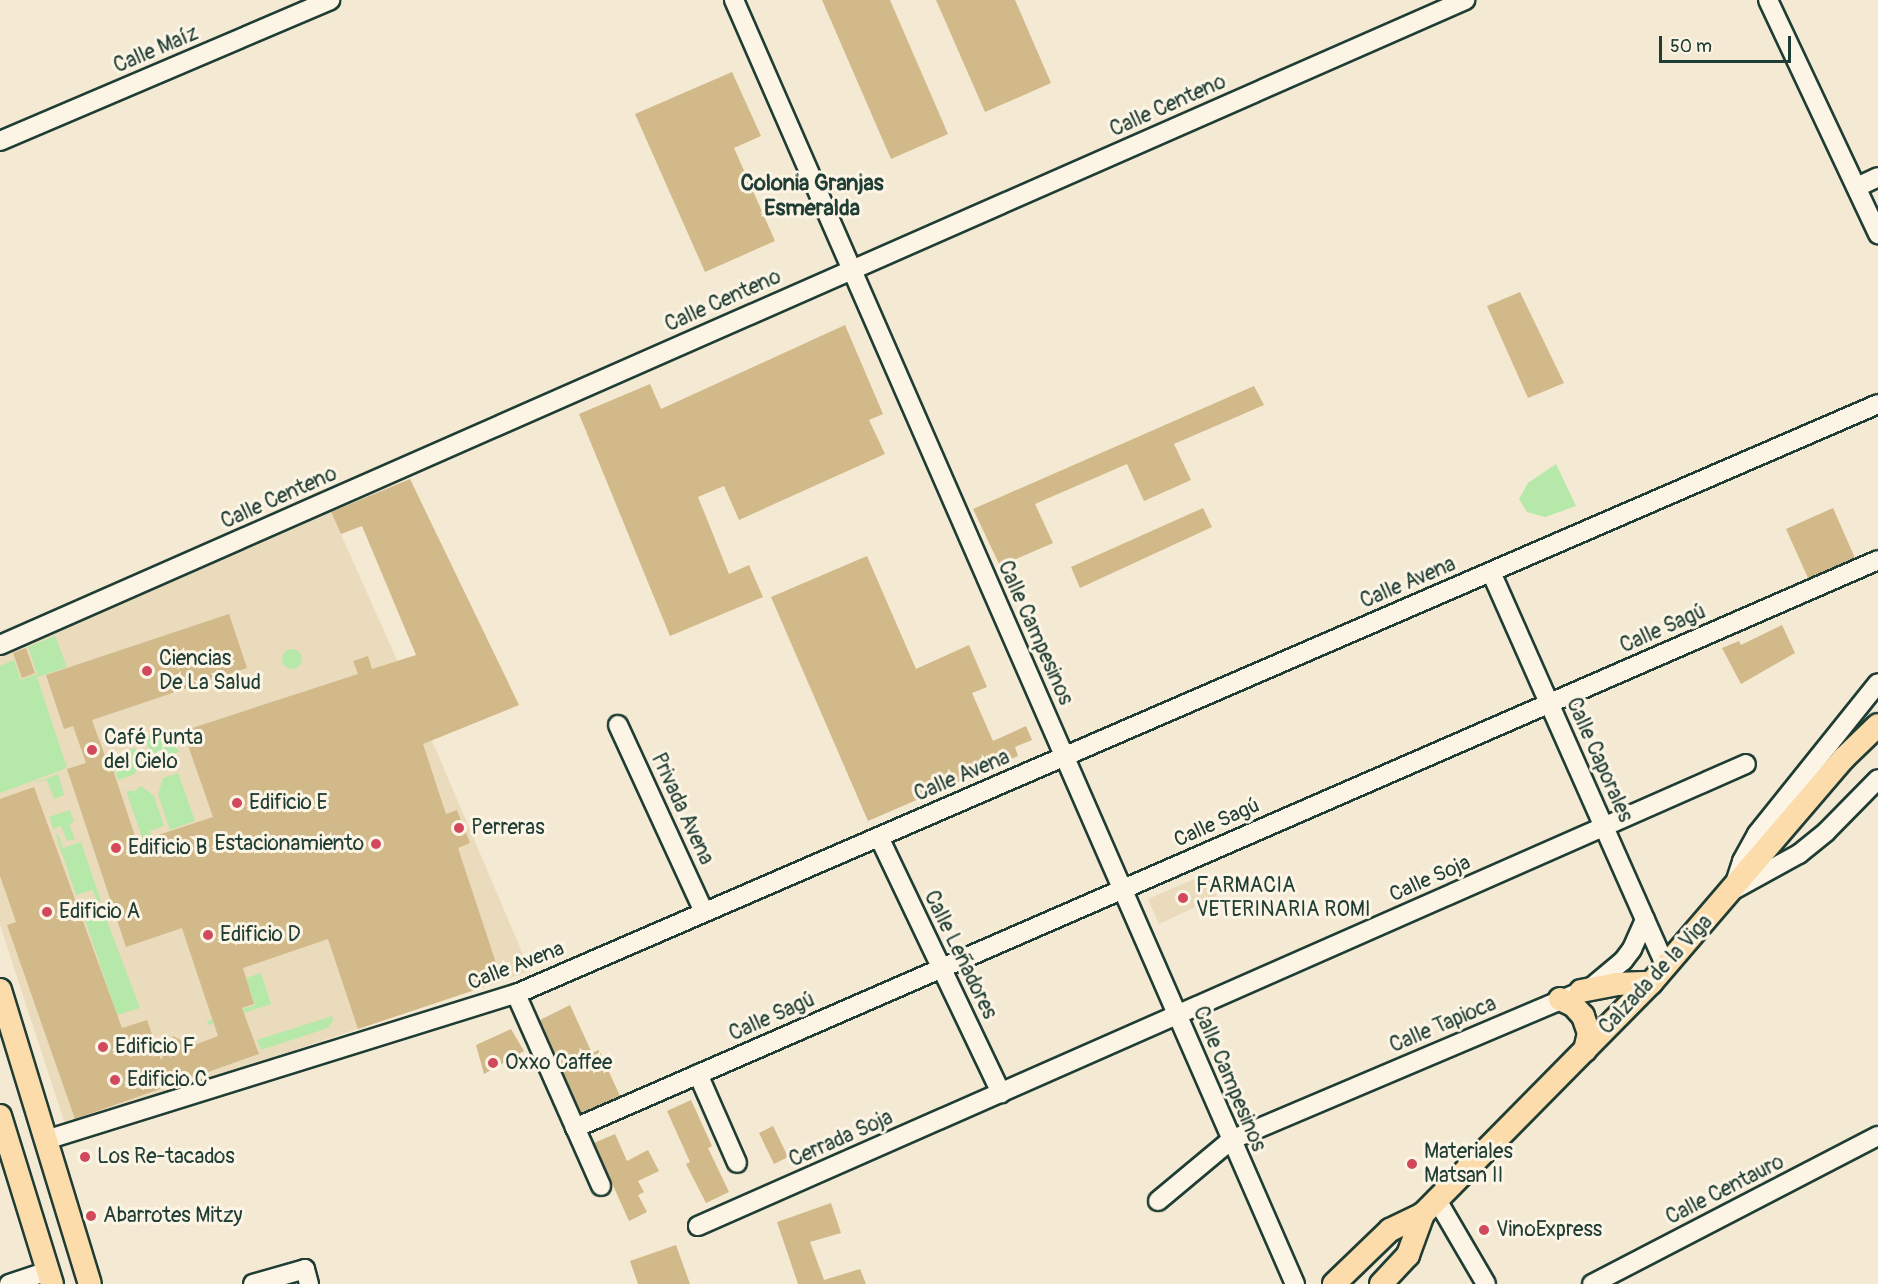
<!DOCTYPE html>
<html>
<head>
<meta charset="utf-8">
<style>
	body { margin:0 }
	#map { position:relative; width:1878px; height:1284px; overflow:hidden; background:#f4e9d3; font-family:Pangolin,sans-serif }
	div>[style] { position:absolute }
	.built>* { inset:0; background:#eadbbd }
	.green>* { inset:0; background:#b6e8a9 }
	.round { border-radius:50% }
	.building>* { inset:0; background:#d2b989 }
	.roads { filter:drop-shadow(2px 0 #1f3d34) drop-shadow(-2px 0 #1f3d34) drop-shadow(0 2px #1f3d34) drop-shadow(0 -2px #1f3d34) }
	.minor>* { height:18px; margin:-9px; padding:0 9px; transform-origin:9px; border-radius:9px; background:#fcf5e5 }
	.major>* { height:22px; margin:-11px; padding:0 11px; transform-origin:11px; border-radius:11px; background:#fddcac }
	.dots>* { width:16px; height:16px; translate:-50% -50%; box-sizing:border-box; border:3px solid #fcf5e5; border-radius:50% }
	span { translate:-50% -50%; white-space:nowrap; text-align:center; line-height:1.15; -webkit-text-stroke:6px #fcf5e5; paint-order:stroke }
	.street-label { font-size:21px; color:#1f3d34 }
	.poi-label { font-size:21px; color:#1f3d34 }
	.left { translate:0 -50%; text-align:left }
	.right { translate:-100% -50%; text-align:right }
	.neighbourhood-label { font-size:22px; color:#1f3d34; font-weight:700 }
	.scale { position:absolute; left:1659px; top:36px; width:132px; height:27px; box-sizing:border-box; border:3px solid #1f3d34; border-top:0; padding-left:8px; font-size:18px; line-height:21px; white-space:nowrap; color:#1f3d34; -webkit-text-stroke:4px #fcf5e5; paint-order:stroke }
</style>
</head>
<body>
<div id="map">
	<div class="built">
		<i style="clip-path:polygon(331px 512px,414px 698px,530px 971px,66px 1127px,0 925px,0 656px)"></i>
		<i style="clip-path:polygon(1206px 874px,1217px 897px,1159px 924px,1148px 899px)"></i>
	</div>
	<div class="green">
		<i style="clip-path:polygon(1556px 464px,1576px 506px,1545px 517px,1527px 512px,1519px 499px,1528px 483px)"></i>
		<i style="clip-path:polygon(55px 636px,67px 667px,38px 677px,28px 647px)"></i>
		<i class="round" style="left:282px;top:649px;width:20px;height:20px"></i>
		<i style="clip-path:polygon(14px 660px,21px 680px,36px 674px,67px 768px,0 793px,0 666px)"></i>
		<i style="clip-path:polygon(172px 728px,179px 752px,161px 758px,149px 749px,145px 737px)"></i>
		<i style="clip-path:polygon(135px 748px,139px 761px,135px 774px,118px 780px,109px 756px)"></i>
		<i style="clip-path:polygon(178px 773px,195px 821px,170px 830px,158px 795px,163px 778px)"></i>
		<i style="clip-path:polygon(58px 774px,64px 795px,54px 799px,47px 780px,35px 783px)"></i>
		<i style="clip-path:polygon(141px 786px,154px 796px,164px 826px,150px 831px,151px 837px,145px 845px,126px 791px,134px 791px)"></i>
		<i style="clip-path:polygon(70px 810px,74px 822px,69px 824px,75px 839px,67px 841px,61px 826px,53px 829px,49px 817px)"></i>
		<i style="clip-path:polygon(58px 834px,63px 848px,81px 842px,101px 901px,97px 902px,93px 890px,76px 895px,56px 835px)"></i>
		<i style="clip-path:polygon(104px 913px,140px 1008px,117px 1015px,85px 920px)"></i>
		<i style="clip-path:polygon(261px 973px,271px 1004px,208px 1025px,207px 1021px,255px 1005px,246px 978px)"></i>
		<i style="clip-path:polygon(332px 1016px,333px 1021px,328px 1028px,261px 1050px,257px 1040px)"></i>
	</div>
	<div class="building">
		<i style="clip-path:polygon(822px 0,890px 0,948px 134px,891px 159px)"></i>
		<i style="clip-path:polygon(936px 0,1015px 0,1051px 83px,985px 112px)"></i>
		<i style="clip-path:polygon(732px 72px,761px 136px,734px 148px,775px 241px,705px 272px,635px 114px)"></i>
		<i style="clip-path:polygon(1520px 292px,1564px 383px,1528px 398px,1487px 306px)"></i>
		<i style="clip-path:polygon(845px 325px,883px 414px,869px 420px,885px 454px,739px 520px,724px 486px,698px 497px,729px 574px,749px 565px,763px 597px,670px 636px,579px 414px,650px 384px,661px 409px)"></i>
		<i style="clip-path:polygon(1254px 386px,1264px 405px,1174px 444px,1191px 480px,1144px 501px,1127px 464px,1035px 504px,1053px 543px,1000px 566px,973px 509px)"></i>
		<i style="clip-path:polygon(410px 479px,519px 705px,423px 744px,446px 814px,457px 810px,470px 843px,458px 848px,502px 981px,358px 1029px,328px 939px,243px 968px,254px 1004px,242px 1008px,259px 1054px,75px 1119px,7px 925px,16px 922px,0 876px,0 799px,34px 787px,122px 1028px,147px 1020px,161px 1060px,173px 1036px,192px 1046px,218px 1036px,182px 928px,126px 947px,67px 769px,86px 763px,73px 726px,64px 729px,46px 675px,229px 614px,247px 668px,92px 720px,105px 756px,108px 755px,137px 842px,213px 817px,183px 731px,358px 674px,353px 661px,368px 656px,372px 669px,416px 655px,362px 526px,341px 534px,331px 512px)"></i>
		<i style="clip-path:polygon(1203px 508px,1212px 527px,1080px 588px,1071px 567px)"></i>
		<i style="clip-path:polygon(1833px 508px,1855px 558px,1808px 578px,1786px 529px)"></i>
		<i style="clip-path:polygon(867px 556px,916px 669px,969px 645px,987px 687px,972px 693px,993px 741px,1026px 726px,1032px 740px,1015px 747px,1018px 756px,868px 821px,771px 597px)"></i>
		<i style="clip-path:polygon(1782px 625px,1795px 653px,1741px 684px,1722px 648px,1739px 641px,1741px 645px)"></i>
		<i style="clip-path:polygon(26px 648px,35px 673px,22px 678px,13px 653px)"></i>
		<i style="clip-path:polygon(570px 1005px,592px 1053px,599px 1050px,620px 1096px,581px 1113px,540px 1020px)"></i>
		<i style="clip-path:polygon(511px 1029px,524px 1051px,484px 1074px,476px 1045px)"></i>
		<i style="clip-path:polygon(691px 1100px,712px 1146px,708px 1148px,729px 1192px,706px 1203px,686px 1164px,690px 1162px,667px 1111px)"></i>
		<i style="clip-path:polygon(773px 1126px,788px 1157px,774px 1164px,759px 1133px)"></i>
		<i style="clip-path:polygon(615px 1134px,627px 1161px,648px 1150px,659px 1171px,638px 1181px,644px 1192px,638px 1195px,647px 1212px,629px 1221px,594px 1143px)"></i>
		<i style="clip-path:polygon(831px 1203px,841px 1233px,810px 1242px,824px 1280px,860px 1269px,866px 1284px,798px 1284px,777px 1222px)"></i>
		<i style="clip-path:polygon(676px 1245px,690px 1284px,638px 1284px,630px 1261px)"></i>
	</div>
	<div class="roads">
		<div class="minor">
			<i style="left:734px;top:0;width:1401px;rotate:66.4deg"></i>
			<i style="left:1768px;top:0;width:259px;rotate:64.8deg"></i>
			<i style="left:0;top:141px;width:359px;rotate:-23.1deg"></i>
			<i style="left:1857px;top:187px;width:23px;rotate:-25deg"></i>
			<i style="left:1491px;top:572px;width:432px;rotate:66.1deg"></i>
			<i style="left:0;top:645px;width:1601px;rotate:-23.76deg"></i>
			<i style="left:618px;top:725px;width:206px;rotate:65.3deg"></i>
			<i style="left:879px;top:837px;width:284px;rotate:64.5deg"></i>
			<i style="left:1736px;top:880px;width:20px;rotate:-72deg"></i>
			<i style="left:1742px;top:861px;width:31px;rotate:-61deg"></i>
			<i style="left:1757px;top:834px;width:193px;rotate:-51.3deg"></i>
			<i style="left:1735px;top:889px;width:73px;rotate:-28.7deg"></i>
			<i style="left:1799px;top:854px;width:35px;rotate:-39deg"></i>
			<i style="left:1826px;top:832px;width:74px;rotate:-45.5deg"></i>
			<i style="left:516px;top:994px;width:210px;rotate:66.1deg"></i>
			<i style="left:698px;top:1074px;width:97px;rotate:66.3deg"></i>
			<i style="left:575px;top:1128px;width:1421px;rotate:-23.55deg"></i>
			<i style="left:46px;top:1140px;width:492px;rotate:-17.3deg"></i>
			<i style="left:516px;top:994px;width:1484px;rotate:-23.42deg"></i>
			<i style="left:1437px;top:1200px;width:97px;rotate:59.7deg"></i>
			<i style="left:1158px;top:1201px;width:95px;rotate:-39.9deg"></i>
			<i style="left:1231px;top:1140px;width:393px;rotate:-23deg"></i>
			<i style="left:1593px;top:986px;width:39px;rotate:-40deg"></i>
			<i style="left:1623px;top:961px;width:15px;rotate:-53deg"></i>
			<i style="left:1632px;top:949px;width:32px;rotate:-66deg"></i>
			<i style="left:698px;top:1226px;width:1145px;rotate:-23.79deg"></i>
			<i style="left:9px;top:1284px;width:41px;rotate:-18.4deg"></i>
			<i style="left:253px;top:1284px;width:54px;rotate:-16.1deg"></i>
			<i style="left:305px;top:1269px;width:16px;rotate:75deg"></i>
			<i style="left:1592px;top:1284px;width:322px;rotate:-27.4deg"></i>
		</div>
		<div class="major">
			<i style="left:0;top:990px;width:307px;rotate:73deg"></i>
			<i style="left:1581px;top:991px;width:36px;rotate:-11deg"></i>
			<i style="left:1616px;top:984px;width:35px;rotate:-2deg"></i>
			<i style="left:1560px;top:999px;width:14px;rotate:25deg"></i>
			<i style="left:1573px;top:1005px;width:15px;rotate:48deg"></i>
			<i style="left:1583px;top:1016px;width:18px;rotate:71deg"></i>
			<i style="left:1589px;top:1033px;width:18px;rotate:103deg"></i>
			<i style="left:0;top:1116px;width:176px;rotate:72.8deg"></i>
			<i style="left:1334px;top:1284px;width:78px;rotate:-44deg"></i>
			<i style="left:1390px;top:1230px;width:37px;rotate:-26deg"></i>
			<i style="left:1423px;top:1214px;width:325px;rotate:-45.4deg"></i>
			<i style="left:1651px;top:983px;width:296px;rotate:-49.4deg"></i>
			<i style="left:1844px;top:758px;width:47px;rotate:-44.1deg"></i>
			<i style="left:1381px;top:1284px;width:40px;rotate:-47deg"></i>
			<i style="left:1408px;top:1255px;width:44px;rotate:-69.9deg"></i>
		</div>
	</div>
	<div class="dots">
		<i style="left:147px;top:671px;background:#d1495b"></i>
		<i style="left:92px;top:750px;background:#d1495b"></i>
		<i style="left:237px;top:803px;background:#d1495b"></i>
		<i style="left:459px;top:828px;background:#d1495b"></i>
		<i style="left:376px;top:844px;background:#d1495b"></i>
		<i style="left:116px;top:848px;background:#d1495b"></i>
		<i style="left:1183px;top:898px;background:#d1495b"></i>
		<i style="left:47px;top:912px;background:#d1495b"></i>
		<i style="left:208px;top:935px;background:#d1495b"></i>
		<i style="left:103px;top:1047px;background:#d1495b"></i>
		<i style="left:493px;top:1063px;background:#d1495b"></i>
		<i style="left:115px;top:1080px;background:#d1495b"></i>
		<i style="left:85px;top:1157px;background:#d1495b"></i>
		<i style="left:1412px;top:1164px;background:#d1495b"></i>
		<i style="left:91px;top:1216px;background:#d1495b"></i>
		<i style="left:1484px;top:1230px;background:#d1495b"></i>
	</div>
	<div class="street-label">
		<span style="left:156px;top:50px;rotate:-23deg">Calle Maíz</span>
		<span style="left:1168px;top:106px;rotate:-24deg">Calle Centeno</span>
		<span style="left:723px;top:301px;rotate:-24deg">Calle Centeno</span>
		<span style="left:279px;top:498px;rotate:-24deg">Calle Centeno</span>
		<span style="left:1408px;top:583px;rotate:-23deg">Calle Avena</span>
		<span style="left:1663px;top:629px;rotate:-24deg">Calle Sagú</span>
		<span style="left:1035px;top:633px;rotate:66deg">Calle Campesinos</span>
		<span style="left:1599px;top:760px;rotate:66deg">Calle Caporales</span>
		<span style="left:962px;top:776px;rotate:-23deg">Calle Avena</span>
		<span style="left:682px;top:809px;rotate:65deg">Privada Avena</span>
		<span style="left:1217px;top:823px;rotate:-24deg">Calle Sagú</span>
		<span style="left:1430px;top:879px;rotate:-24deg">Calle Soja</span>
		<span style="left:960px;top:955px;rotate:64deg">Calle Leñadores</span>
		<span style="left:516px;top:966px;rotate:-21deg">Calle Avena</span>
		<span style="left:1656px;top:975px;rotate:-47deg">Calzada de la Viga</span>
		<span style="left:772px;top:1017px;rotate:-24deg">Calle Sagú</span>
		<span style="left:1443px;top:1025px;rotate:-23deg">Calle Tapioca</span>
		<span style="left:1229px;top:1079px;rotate:67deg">Calle Campesinos</span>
		<span style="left:841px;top:1139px;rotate:-24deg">Cerrada Soja</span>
		<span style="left:1725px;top:1190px;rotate:-27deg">Calle Centauro</span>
	</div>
	<div class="poi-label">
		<span class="left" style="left:159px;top:671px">Ciencias<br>De La Salud</span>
		<span class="left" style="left:104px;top:750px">Café Punta<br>del Cielo</span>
		<span class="left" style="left:249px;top:803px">Edificio E</span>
		<span class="left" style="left:471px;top:828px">Perreras</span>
		<span class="right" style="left:364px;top:844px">Estacionamiento</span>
		<span class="left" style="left:128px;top:848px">Edificio B</span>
		<span class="left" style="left:1196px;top:898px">FARMACIA<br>VETERINARIA ROMI</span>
		<span class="left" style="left:59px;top:912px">Edificio A</span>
		<span class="left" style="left:220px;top:935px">Edificio D</span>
		<span class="left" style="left:115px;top:1047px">Edificio F</span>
		<span class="left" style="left:505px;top:1063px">Oxxo Caffee</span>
		<span class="left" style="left:127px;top:1080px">Edificio C</span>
		<span class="left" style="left:1424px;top:1164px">Materiales<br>Matsan II</span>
		<span class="left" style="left:97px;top:1157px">Los Re-tacados</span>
		<span class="left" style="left:103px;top:1216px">Abarrotes Mitzy</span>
		<span class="left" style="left:1496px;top:1230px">VinoExpress</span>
	</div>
	<div class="neighbourhood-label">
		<span style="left:812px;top:196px">Colonia Granjas<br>Esmeralda</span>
	</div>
	<div class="scale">50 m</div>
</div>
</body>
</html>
